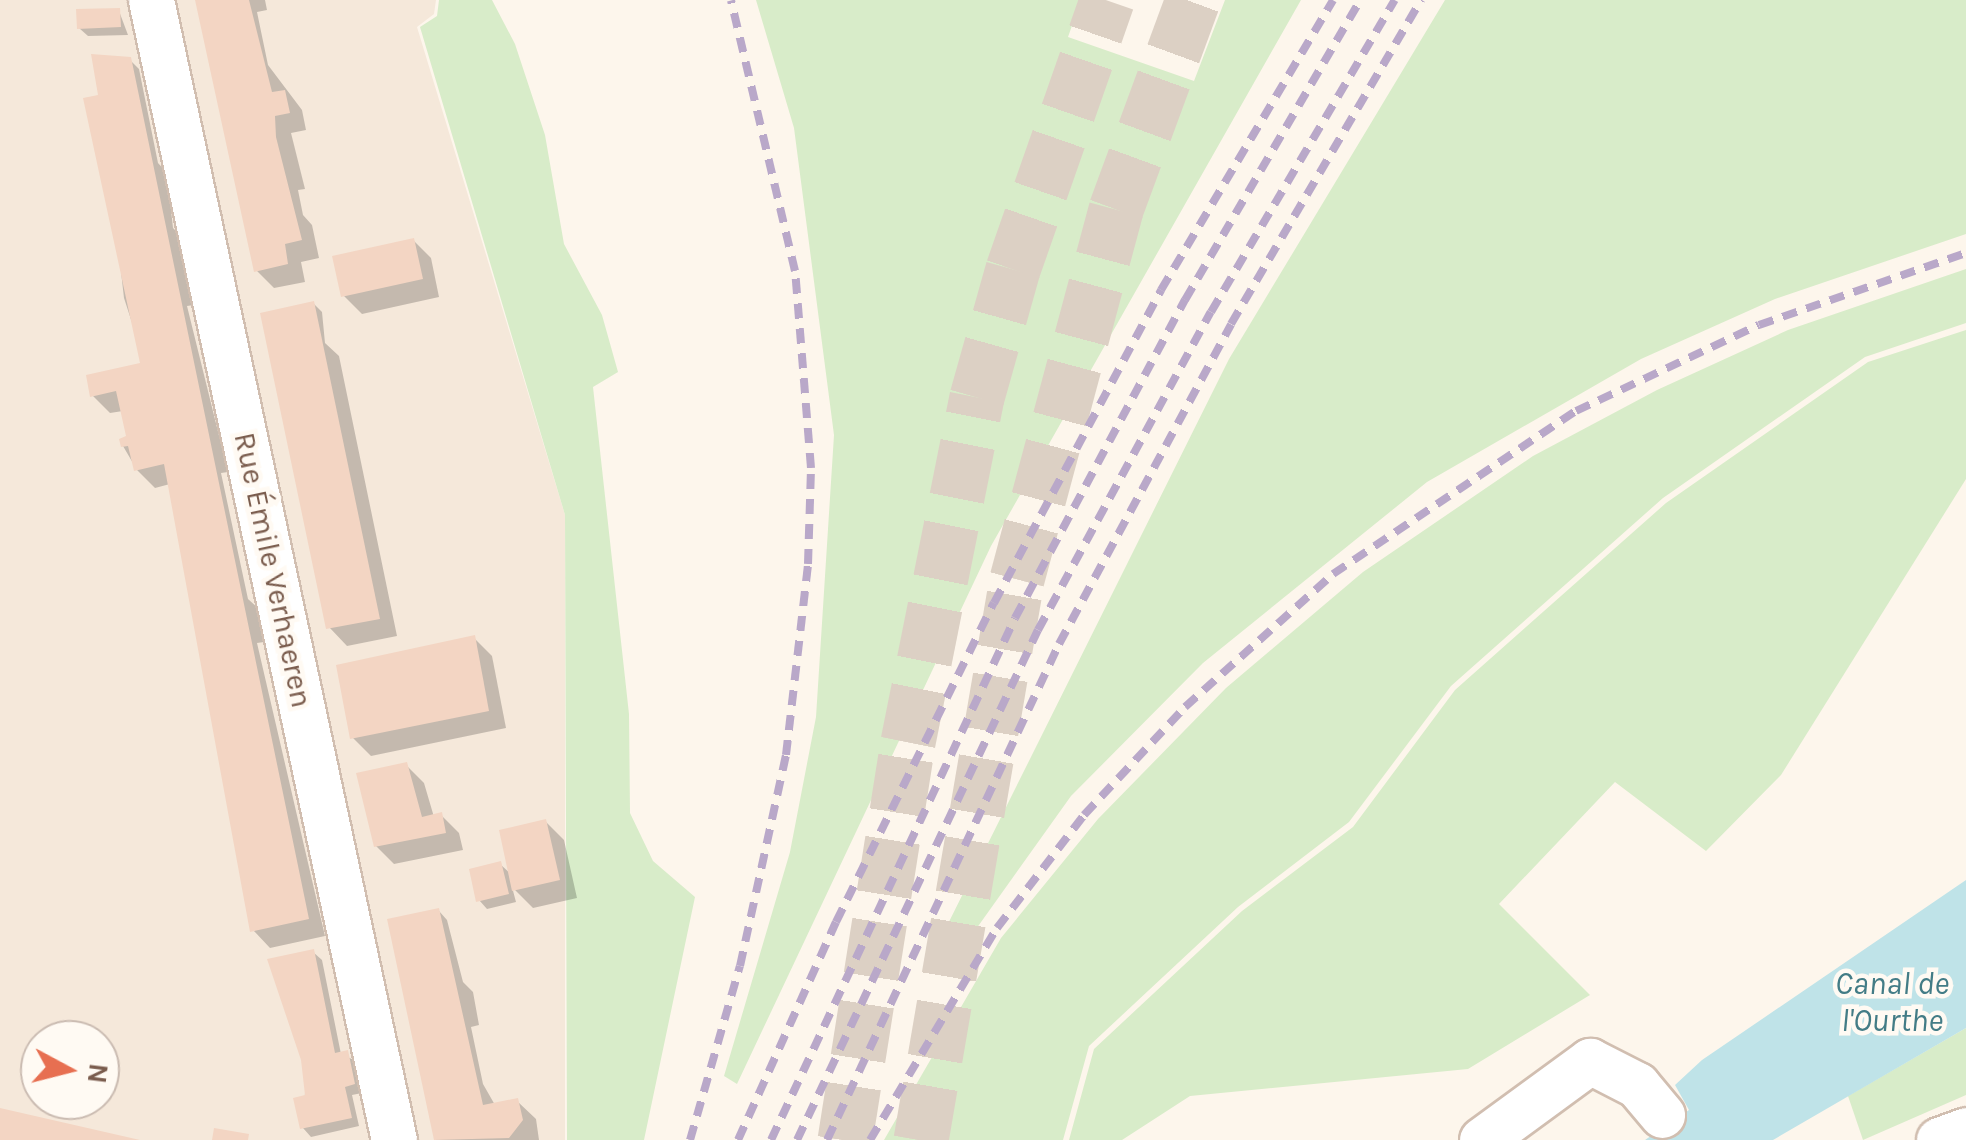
<!DOCTYPE html>
<html>
<head>
<meta charset="utf-8">
<style>
	body { margin:0 }
	#map { position:relative; width:1966px; height:1140px; overflow:hidden; background:#fdf6ec; font-family:Karla,sans-serif }
	div>[style] { position:absolute }
	.residential>* { inset:0; background:#f5e8da }
	.green>* { inset:0; background:#d8ecc9 }
	.water>* { inset:0; background:#bfe3e8 }
	.shadow>* { inset:0; background:#0003 }
	.building>* { inset:0; background:#f3d5c3 }
	.highway-tunnel>* { height:55px; margin-top:-27.5px; transform-origin:0; background:repeating-linear-gradient(90deg,#dcd0c4 0 55px,transparent 0 83px) }
	.roads { filter:drop-shadow(2px 0 #d1beb0) drop-shadow(-2px 0 #d1beb0) drop-shadow(0 2px #d1beb0) drop-shadow(0 -2px #d1beb0) }
	.minor>* { height:45px; margin:-22.5px; padding:0 22.5px; transform-origin:22.5px; border-radius:22.5px; background:#fff }
	.rail>* { height:8px; margin-top:-4px; transform-origin:0; background:repeating-linear-gradient(90deg,#b9a8c9 0 15px,transparent 0 25px) }
	span { translate:-50% -50%; white-space:nowrap; text-align:center; line-height:1.15; -webkit-text-stroke:9px #fffaf3; paint-order:stroke }
	.street-label { font-size:30px; color:#7a5c4d }
	.water-label { font-size:32px; color:#437c86; font-style:italic }
	.north { position:absolute; left:20px; top:1020px; width:100px; height:100px; box-sizing:border-box; background:#fffaf3; border:2px solid #cabbb1; border-radius:50%; rotate:97deg; font-size:28px; font-weight:700; line-height:40px; text-align:center; color:#7a5c4d }
	.north::after { content:''; display:block; margin:auto; width:35px; height:45px; background:#e76f51; clip-path:polygon(50% 0,100% 100%,50% 72%,0 100%) }
</style>
</head>
<body>
<div id="map">
	<div class="residential">
		<i style="clip-path:polygon(evenodd,0 0,436px 0,434px 14px,417px 27px,565px 515px,565px 1140px,0 1140px,0 0,40px 1040px,100px 1040px,100px 1100px,40px 1100px,40px 1040px)"></i>
	</div>
	<div class="green">
		<i style="clip-path:polygon(439px 0,492px 0,515px 44px,545px 135px,564px 244px,602px 315px,618px 372px,593px 387px,629px 714px,630px 813px,653px 861px,695px 897px,644px 1140px,567px 1140px,565px 515px,420px 27px,437px 16px)"></i>
		<i style="clip-path:polygon(756px 0,1081px 0,1068px 37px,1194px 81px,1225px 0,1301px 0,991px 546px,737px 1084px,724px 1076px,790px 852px,816px 717px,834px 435px,794px 128px)"></i>
		<i style="clip-path:polygon(1445px 0,1966px 0,1966px 234px,1775px 299px,1641px 359px,1427px 482px,1203px 663px,1071px 796px,944px 974px,927px 966px,1229px 359px)"></i>
		<i style="clip-path:polygon(1966px 269px,1966px 323px,1865px 357px,1663px 498px,1451px 686px,1349px 822px,1238px 907px,1089px 1046px,1063px 1140px,884px 1140px,1001px 938px,1098px 819px,1226px 688px,1363px 572px,1533px 456px,1657px 390px,1788px 330px)"></i>
		<i style="clip-path:polygon(1966px 330px,1966px 479px,1781px 775px,1706px 851px,1615px 782px,1499px 904px,1590px 995px,1468px 1069px,1190px 1096px,1122px 1140px,1069px 1140px,1094px 1049px,1242px 911px,1353px 827px,1455px 690px,1666px 503px,1868px 362px)"></i>
		<i style="clip-path:polygon(1966px 1028px,1966px 1095px,1863px 1140px,1848px 1096px)"></i>
	</div>
	<div class="water">
		<i style="clip-path:polygon(1966px 880px,1966px 1028px,1773px 1140px,1645px 1140px,1689px 1110px,1675px 1085px,1702px 1060px)"></i>
	</div>
	<div class="shadow">
		<i style="clip-path:polygon(197px 0,265px 0,267px 10px,257px 12px,268px 65px,302px 110px,306px 130px,291px 133px,305px 189px,298px 190px,303px 215px,312px 225px,319px 258px,301px 262px,305px 282px,274px 288px,256px 270px)"></i>
		<i style="clip-path:polygon(119px 11px,128px 35px,88px 36px,79px 28px)"></i>
		<i style="clip-path:polygon(130px 60px,139px 69px,158px 163px,167px 173px,173px 228px,182px 237px,194px 305px,187px 306px,228px 472px,221px 473px,248px 599px,258px 608px,264px 642px,257px 643px,325px 936px,270px 948px,253px 930px,170px 484px,155px 488px,137px 470px,123px 446px,129px 438px,123px 411px,110px 413px,92px 395px,146px 366px,124px 298px,101px 96px)"></i>
		<i style="clip-path:polygon(413px 240px,431px 258px,439px 297px,362px 314px,344px 296px)"></i>
		<i style="clip-path:polygon(314px 304px,322px 312px,325px 343px,339px 356px,397px 636px,347px 646px,329px 627px)"></i>
		<i style="clip-path:polygon(474px 638px,492px 656px,506px 728px,371px 756px,353px 738px)"></i>
		<i style="clip-path:polygon(406px 765px,424px 783px,434px 817px,441px 815px,459px 833px,463px 850px,394px 864px,376px 846px)"></i>
		<i style="clip-path:polygon(546px 822px,564px 840px,577px 898px,533px 908px,512px 887px,516px 902px,487px 909px,479px 900px,500px 864px,512px 875px)"></i>
		<i style="clip-path:polygon(439px 911px,447px 920px,463px 982px,473px 992px,479px 1025px,471px 1027px,483px 1084px,495px 1105px,517px 1101px,536px 1119px,539px 1140px,436px 1140px,390px 921px)"></i>
		<i style="clip-path:polygon(313px 952px,322px 960px,341px 1054px,356px 1061px,362px 1093px,352px 1095px,359px 1126px,311px 1137px,303px 1128px)"></i>
	</div>
	<div class="building">
		<i style="clip-path:polygon(195px 0,249px 0,272px 92px,285px 90px,290px 113px,275px 116px,276px 137px,302px 240px,285px 244px,288px 264px,254px 272px)"></i>
		<i style="clip-path:polygon(120px 8px,121px 27px,77px 29px,76px 9px)"></i>
		<i style="clip-path:polygon(91px 54px,131px 57px,309px 919px,250px 932px,164px 464px,134px 471px,128px 446px,121px 447px,119px 439px,126px 436px,116px 391px,90px 397px,86px 375px,140px 363px,83px 98px,98px 95px)"></i>
		<i style="clip-path:polygon(414px 238px,423px 279px,341px 297px,332px 256px)"></i>
		<i style="clip-path:polygon(314px 301px,380px 619px,326px 629px,260px 313px)"></i>
		<i style="clip-path:polygon(475px 635px,489px 711px,350px 739px,336px 665px)"></i>
		<i style="clip-path:polygon(407px 762px,422px 817px,442px 812px,446px 833px,374px 847px,356px 773px)"></i>
		<i style="clip-path:polygon(546px 819px,560px 880px,512px 891px,499px 830px)"></i>
		<i style="clip-path:polygon(501px 861px,509px 894px,476px 902px,469px 869px)"></i>
		<i style="clip-path:polygon(439px 908px,483px 1105px,518px 1098px,523px 1120px,509px 1138px,434px 1140px,387px 919px)"></i>
		<i style="clip-path:polygon(314px 949px,335px 1053px,348px 1050px,355px 1084px,345px 1087px,352px 1118px,300px 1129px,293px 1098px,305px 1095px,301px 1060px,267px 959px)"></i>
		<i style="clip-path:polygon(0 1108px,140px 1140px,155px 1140px,0 1140px)"></i>
		<i style="clip-path:polygon(214px 1128px,249px 1134px,248px 1140px,212px 1140px)"></i>
	</div>
	<div class="highway-tunnel">
		<i style="left:845px;top:1140px;width:403px;rotate:-81deg"></i>
		<i style="left:908px;top:742px;width:352px;rotate:-78.7deg"></i>
		<i style="left:977px;top:397px;width:133px;rotate:-74.3deg"></i>
		<i style="left:1013px;top:269px;width:285px;rotate:-70.7deg"></i>
		<i style="left:921px;top:1140px;width:569px;rotate:-80.29deg"></i>
		<i style="left:1017px;top:579px;width:383px;rotate:-75deg"></i>
		<i style="left:1116px;top:209px;width:223px;rotate:-69.8deg"></i>
	</div>
	<div class="roads">
		<div class="minor">
			<i style="left:151px;top:0;width:1166px;rotate:77.97deg"></i>
			<i style="left:1482px;top:1140px;width:134px;rotate:-36.2deg"></i>
			<i style="left:1590px;top:1061px;width:53px;rotate:27.1deg"></i>
			<i style="left:1637px;top:1085px;width:39px;rotate:50deg"></i>
			<i style="left:1939px;top:1140px;width:29px;rotate:-20deg"></i>
		</div>
	</div>
	<div class="rail">
		<i style="left:690px;top:1140px;width:181px;rotate:-74deg"></i>
		<i style="left:740px;top:966px;width:216px;rotate:-77.7deg"></i>
		<i style="left:786px;top:755px;width:192px;rotate:-83.4deg"></i>
		<i style="left:808px;top:564px;width:96px;rotate:-88.2deg"></i>
		<i style="left:811px;top:468px;width:198px;rotate:-94.6deg"></i>
		<i style="left:795px;top:271px;width:278px;rotate:-103.3deg"></i>
		<i style="left:738px;top:1140px;width:239px;rotate:-65.8deg"></i>
		<i style="left:836px;top:922px;width:356px;rotate:-63.7deg"></i>
		<i style="left:994px;top:603px;width:355px;rotate:-61.9deg"></i>
		<i style="left:1161px;top:290px;width:337px;rotate:-59.3deg"></i>
		<i style="left:771px;top:1140px;width:576px;rotate:-64.95deg"></i>
		<i style="left:1015px;top:618px;width:361px;rotate:-61.9deg"></i>
		<i style="left:1185px;top:300px;width:347px;rotate:-59.7deg"></i>
		<i style="left:797px;top:1140px;width:564px;rotate:-64.71deg"></i>
		<i style="left:1038px;top:630px;width:362px;rotate:-61.5deg"></i>
		<i style="left:1211px;top:312px;width:362px;rotate:-59.5deg"></i>
		<i style="left:827px;top:1140px;width:548px;rotate:-64.93deg"></i>
		<i style="left:1059px;top:644px;width:363px;rotate:-61.7deg"></i>
		<i style="left:1231px;top:324px;width:376px;rotate:-59.6deg"></i>
		<i style="left:870px;top:1140px;width:247px;rotate:-59.1deg"></i>
		<i style="left:997px;top:928px;width:143px;rotate:-52.4deg"></i>
		<i style="left:1084px;top:815px;width:148px;rotate:-46.9deg"></i>
		<i style="left:1185px;top:707px;width:199px;rotate:-41.9deg"></i>
		<i style="left:1333px;top:574px;width:293px;rotate:-33.9deg"></i>
		<i style="left:1576px;top:411px;width:202px;rotate:-25.2deg"></i>
		<i style="left:1759px;top:325px;width:219px;rotate:-19.2deg"></i>
	</div>
	<div class="street-label">
		<span style="left:273px;top:570px;rotate:78deg">Rue Émile Verhaeren</span>
	</div>
	<div class="water-label">
		<span style="left:1892px;top:1003px">Canal de<br>l'Ourthe</span>
	</div>
	<div class="north">N</div>
</div>
</body>
</html>
